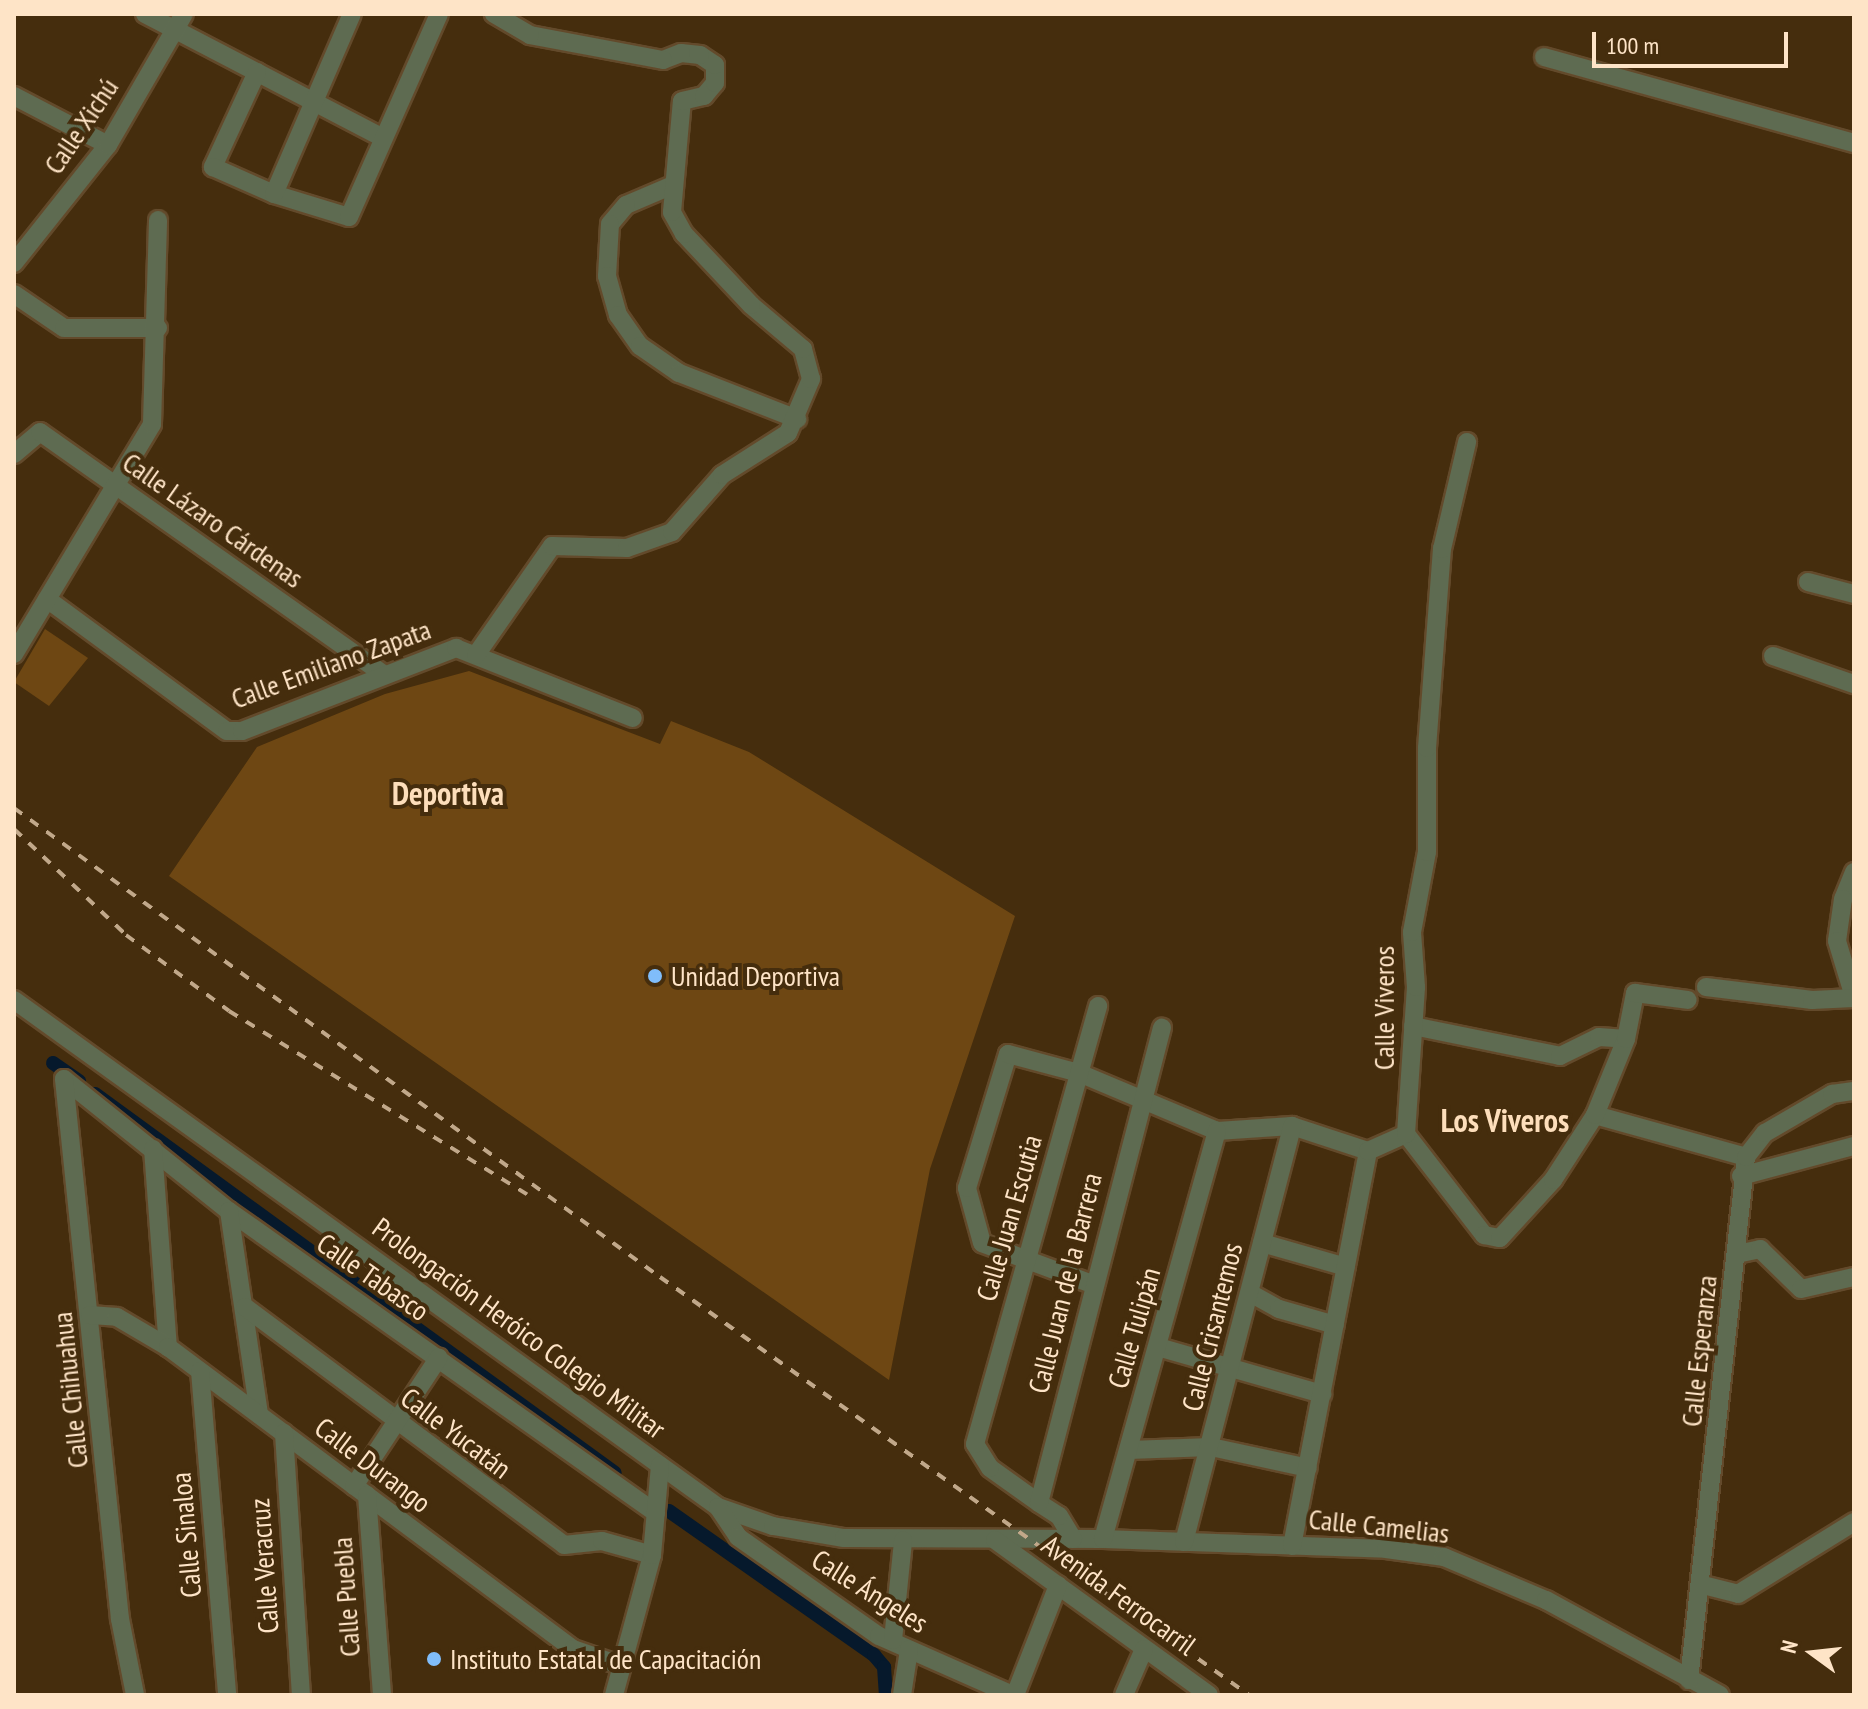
<!DOCTYPE html>
<html>
<head>
<meta charset="utf-8">
<style>
	body { margin:0 }
	#map { position:relative; width:1868px; height:1709px; overflow:hidden; background:#452d0d; font-family:"PT Sans Narrow",sans-serif }
	div>[style] { position:absolute }
	.green>* { inset:0; background:#6e4713 }
	.canal>* { height:14px; margin:-7px; padding:0 7px; transform-origin:7px; border-radius:7px; background:#06192c }
	.roads { filter:drop-shadow(2px 0 #634a2b) drop-shadow(-2px 0 #634a2b) drop-shadow(0 2px #634a2b) drop-shadow(0 -2px #634a2b) }
	.minor>* { height:18px; margin:-9px; padding:0 9px; transform-origin:9px; border-radius:9px; background:#5e6b51 }
	.rail>* { height:4px; margin-top:-2px; transform-origin:0; background:repeating-linear-gradient(90deg,#c1a88a 0 10px,transparent 0 20px) }
	.dots>* { width:22px; height:22px; translate:-50% -50%; box-sizing:border-box; border:4px solid #452d0d; border-radius:50% }
	span { translate:-50% -50%; white-space:nowrap; text-align:center; line-height:1.15; -webkit-text-stroke:8px #452d0d; paint-order:stroke }
	.street-label { font-size:28px; color:#fee4c7 }
	.poi-label { font-size:28px; color:#fee4c7 }
	.left { translate:0 -50%; text-align:left }
	.quarter-label { font-size:32px; color:#fddebb; font-weight:700 }
	.frame { position:absolute; inset:0; border:16px solid #fee4c7; pointer-events:none }
	.north { position:absolute; left:1772px; top:1613px; width:80px; height:80px; -webkit-text-stroke:6px #452d0d; paint-order:stroke; rotate:285deg; font-size:22px; font-weight:700; line-height:32px; text-align:center; color:#fee4c7 }
	.north::after { content:''; display:block; margin:auto; width:28px; height:36px; background:#fee4c7; clip-path:polygon(50% 0,100% 100%,50% 72%,0 100%) }
	.scale { position:absolute; left:1592px; top:32px; width:196px; height:36px; box-sizing:border-box; border:4px solid #fee4c7; border-top:0; padding-left:10px; font-size:24px; line-height:28px; white-space:nowrap; color:#fee4c7; -webkit-text-stroke:6px #452d0d; paint-order:stroke }
</style>
</head>
<body>
<div id="map">
	<div class="green">
		<i style="clip-path:polygon(45px 629px,88px 658px,49px 706px,14px 682px)"></i>
		<i style="clip-path:polygon(469px 671px,660px 744px,671px 721px,749px 752px,1015px 916px,930px 1169px,889px 1380px,169px 876px,257px 747px,385px 694px)"></i>
	</div>
	<div class="canal">
		<i style="left:53px;top:1063px;width:32px;rotate:35deg"></i>
		<i style="left:95px;top:1094px;width:643px;rotate:36.09deg"></i>
		<i style="left:669px;top:1511px;width:251px;rotate:35.1deg"></i>
		<i style="left:874px;top:1655px;width:16px;rotate:50deg"></i>
		<i style="left:884px;top:1667px;width:28px;rotate:86deg"></i>
	</div>
	<div class="roads">
		<div class="minor">
			<i style="left:145px;top:14px;width:268px;rotate:27.5deg"></i>
			<i style="left:1544px;top:57px;width:322px;rotate:15.5deg"></i>
			<i style="left:257px;top:72px;width:105px;rotate:114.9deg"></i>
			<i style="left:213px;top:167px;width:67px;rotate:23.9deg"></i>
			<i style="left:274px;top:194px;width:78px;rotate:17deg"></i>
			<i style="left:349px;top:217px;width:222px;rotate:-66.1deg"></i>
			<i style="left:14px;top:96px;width:106px;rotate:27.5deg"></i>
			<i style="left:673px;top:185px;width:51px;rotate:156.9deg"></i>
			<i style="left:626px;top:205px;width:25px;rotate:130deg"></i>
			<i style="left:610px;top:224px;width:52px;rotate:93.3deg"></i>
			<i style="left:607px;top:276px;width:41px;rotate:74.2deg"></i>
			<i style="left:618px;top:315px;width:38px;rotate:55deg"></i>
			<i style="left:640px;top:346px;width:47px;rotate:34.7deg"></i>
			<i style="left:679px;top:373px;width:127px;rotate:21.3deg"></i>
			<i style="left:274px;top:194px;width:196px;rotate:-66.6deg"></i>
			<i style="left:14px;top:263px;width:151px;rotate:-51.5deg"></i>
			<i style="left:108px;top:145px;width:151px;rotate:-59.9deg"></i>
			<i style="left:14px;top:294px;width:60px;rotate:34.2deg"></i>
			<i style="left:64px;top:328px;width:94px"></i>
			<i style="left:14px;top:454px;width:34px;rotate:-40deg"></i>
			<i style="left:40px;top:432px;width:418px;rotate:35.2deg"></i>
			<i style="left:1808px;top:582px;width:48px;rotate:14.6deg"></i>
			<i style="left:47px;top:599px;width:223px;rotate:36.3deg"></i>
			<i style="left:227px;top:731px;width:15px"></i>
			<i style="left:242px;top:731px;width:230px;rotate:-21.2deg"></i>
			<i style="left:456px;top:648px;width:190px;rotate:21.6deg"></i>
			<i style="left:14px;top:654px;width:268px;rotate:-59deg"></i>
			<i style="left:152px;top:424px;width:204px;rotate:-88.3deg"></i>
			<i style="left:476px;top:655px;width:133px;rotate:-55.1deg"></i>
			<i style="left:552px;top:546px;width:75px;rotate:1.5deg"></i>
			<i style="left:627px;top:548px;width:48px;rotate:-19.6deg"></i>
			<i style="left:672px;top:532px;width:76px;rotate:-48.7deg"></i>
			<i style="left:722px;top:475px;width:78px;rotate:-32.5deg"></i>
			<i style="left:788px;top:433px;width:59px;rotate:-66.9deg"></i>
			<i style="left:811px;top:379px;width:31px;rotate:-105deg"></i>
			<i style="left:803px;top:349px;width:68px;rotate:-139.8deg"></i>
			<i style="left:751px;top:305px;width:98px;rotate:-133.3deg"></i>
			<i style="left:684px;top:234px;width:25px;rotate:-119deg"></i>
			<i style="left:672px;top:212px;width:111px;rotate:-84.9deg"></i>
			<i style="left:682px;top:101px;width:23px;rotate:-13deg"></i>
			<i style="left:704px;top:96px;width:17px;rotate:-50deg"></i>
			<i style="left:715px;top:83px;width:18px;rotate:-90deg"></i>
			<i style="left:715px;top:65px;width:18px;rotate:-146deg"></i>
			<i style="left:700px;top:55px;width:19px;rotate:-174deg"></i>
			<i style="left:681px;top:53px;width:19px;rotate:159deg"></i>
			<i style="left:663px;top:60px;width:135px;rotate:-169.4deg"></i>
			<i style="left:530px;top:35px;width:42px;rotate:-149.7deg"></i>
			<i style="left:1773px;top:656px;width:86px;rotate:19.1deg"></i>
			<i style="left:1854px;top:872px;width:29px;rotate:112deg"></i>
			<i style="left:1843px;top:899px;width:42px;rotate:98.1deg"></i>
			<i style="left:1837px;top:941px;width:59px;rotate:73.1deg"></i>
			<i style="left:1706px;top:987px;width:107px;rotate:7deg"></i>
			<i style="left:1812px;top:1000px;width:42px;rotate:-2.7deg"></i>
			<i style="left:14px;top:1000px;width:868px;rotate:35.76deg"></i>
			<i style="left:718px;top:1507px;width:58px;rotate:19.1deg"></i>
			<i style="left:773px;top:1526px;width:72px;rotate:9.6deg"></i>
			<i style="left:844px;top:1538px;width:259px;rotate:0.2deg"></i>
			<i style="left:1103px;top:1539px;width:283px;rotate:2deg"></i>
			<i style="left:1386px;top:1549px;width:59px;rotate:7.9deg"></i>
			<i style="left:1444px;top:1557px;width:111px;rotate:22.9deg"></i>
			<i style="left:1546px;top:1600px;width:198px;rotate:28.6deg"></i>
			<i style="left:1413px;top:1026px;width:150px;rotate:11.5deg"></i>
			<i style="left:1560px;top:1056px;width:43px;rotate:-26deg"></i>
			<i style="left:1599px;top:1037px;width:27px;rotate:4deg"></i>
			<i style="left:64px;top:1079px;width:211px;rotate:38.7deg"></i>
			<i style="left:229px;top:1211px;width:523px;rotate:35.27deg"></i>
			<i style="left:64px;top:1079px;width:543px;rotate:84.08deg"></i>
			<i style="left:120px;top:1619px;width:77px;rotate:78.8deg"></i>
			<i style="left:1595px;top:1115px;width:157px;rotate:15.5deg"></i>
			<i style="left:1406px;top:1134px;width:128px;rotate:52.3deg"></i>
			<i style="left:1484px;top:1235px;width:16px;rotate:11deg"></i>
			<i style="left:1500px;top:1238px;width:79px;rotate:-47.6deg"></i>
			<i style="left:1553px;top:1180px;width:77px;rotate:-57.1deg"></i>
			<i style="left:1595px;top:1115px;width:82px;rotate:-67.8deg"></i>
			<i style="left:1626px;top:1039px;width:47px;rotate:-78.9deg"></i>
			<i style="left:1635px;top:993px;width:53px;rotate:7.5deg"></i>
			<i style="left:153px;top:1149px;width:199px;rotate:85.7deg"></i>
			<i style="left:1741px;top:1176px;width:117px;rotate:-14.9deg"></i>
			<i style="left:229px;top:1211px;width:206px;rotate:81.6deg"></i>
			<i style="left:1262px;top:1243px;width:87px;rotate:15.9deg"></i>
			<i style="left:1737px;top:1254px;width:24px;rotate:-12deg"></i>
			<i style="left:1760px;top:1249px;width:57px;rotate:44.3deg"></i>
			<i style="left:1801px;top:1289px;width:54px;rotate:-12.8deg"></i>
			<i style="left:1092px;top:1284px;width:117px;rotate:-159.6deg"></i>
			<i style="left:982px;top:1243px;width:57px;rotate:-105.3deg"></i>
			<i style="left:967px;top:1188px;width:140px;rotate:-73deg"></i>
			<i style="left:1008px;top:1054px;width:73px;rotate:15deg"></i>
			<i style="left:1079px;top:1073px;width:150px;rotate:22.8deg"></i>
			<i style="left:1217px;top:1131px;width:75px;rotate:-3.8deg"></i>
			<i style="left:1292px;top:1126px;width:80px;rotate:18.2deg"></i>
			<i style="left:1250px;top:1293px;width:33px;rotate:29deg"></i>
			<i style="left:1279px;top:1309px;width:58px;rotate:15.9deg"></i>
			<i style="left:245px;top:1307px;width:398px;rotate:36.7deg"></i>
			<i style="left:564px;top:1545px;width:38px;rotate:-6deg"></i>
			<i style="left:602px;top:1541px;width:52px;rotate:15.6deg"></i>
			<i style="left:90px;top:1315px;width:27px;rotate:4deg"></i>
			<i style="left:117px;top:1317px;width:59px;rotate:30.5deg"></i>
			<i style="left:168px;top:1347px;width:505px;rotate:36.71deg"></i>
			<i style="left:573px;top:1649px;width:52px;rotate:19.1deg"></i>
			<i style="left:1158px;top:1347px;width:171px;rotate:16deg"></i>
			<i style="left:200px;top:1371px;width:325px;rotate:85.2deg"></i>
			<i style="left:284px;top:1433px;width:263px;rotate:86.3deg"></i>
			<i style="left:1129px;top:1450px;width:82px;rotate:-2.1deg"></i>
			<i style="left:1211px;top:1447px;width:99px;rotate:12.2deg"></i>
			<i style="left:354px;top:1486px;width:154px;rotate:-56.6deg"></i>
			<i style="left:367px;top:1495px;width:201px;rotate:85.7deg"></i>
			<i style="left:1039px;top:1503px;width:60px;rotate:-144.5deg"></i>
			<i style="left:990px;top:1468px;width:28px;rotate:-122deg"></i>
			<i style="left:975px;top:1444px;width:455px;rotate:-74.3deg"></i>
			<i style="left:718px;top:1507px;width:36px;rotate:56deg"></i>
			<i style="left:738px;top:1537px;width:172px;rotate:35.1deg"></i>
			<i style="left:879px;top:1636px;width:146px;rotate:23.8deg"></i>
			<i style="left:1073px;top:1539px;width:27px;rotate:-121deg"></i>
			<i style="left:1059px;top:1516px;width:24px;rotate:-147deg"></i>
			<i style="left:1039px;top:1503px;width:491px;rotate:-75.5deg"></i>
			<i style="left:1103px;top:1539px;width:424px;rotate:-74.4deg"></i>
			<i style="left:995px;top:1540px;width:264px;rotate:35.9deg"></i>
			<i style="left:1184px;top:1542px;width:430px;rotate:-75.4deg"></i>
			<i style="left:1292px;top:1546px;width:402px;rotate:-79.1deg"></i>
			<i style="left:1368px;top:1151px;width:42px;rotate:-24.1deg"></i>
			<i style="left:1406px;top:1134px;width:147px;rotate:-86.1deg"></i>
			<i style="left:1416px;top:987px;width:55px;rotate:-94.2deg"></i>
			<i style="left:1412px;top:932px;width:81px;rotate:-79.4deg"></i>
			<i style="left:1427px;top:852px;width:104px;rotate:-90deg"></i>
			<i style="left:1427px;top:748px;width:200px;rotate:-85.7deg"></i>
			<i style="left:1442px;top:549px;width:110px;rotate:-76.8deg"></i>
			<i style="left:1703px;top:1585px;width:36px;rotate:14deg"></i>
			<i style="left:1738px;top:1594px;width:137px;rotate:-31.8deg"></i>
			<i style="left:893px;top:1640px;width:100px;rotate:-84.2deg"></i>
			<i style="left:1689px;top:1680px;width:526px;rotate:-83.78deg"></i>
			<i style="left:1746px;top:1157px;width:31px;rotate:-52deg"></i>
			<i style="left:1765px;top:1133px;width:78px;rotate:-30.2deg"></i>
			<i style="left:1832px;top:1094px;width:22px;rotate:-8deg"></i>
			<i style="left:614px;top:1695px;width:145px;rotate:-74.8deg"></i>
			<i style="left:652px;top:1555px;width:90px;rotate:-84.9deg"></i>
			<i style="left:902px;top:1695px;width:46px;rotate:-81.2deg"></i>
			<i style="left:1015px;top:1695px;width:118px;rotate:-68.6deg"></i>
			<i style="left:1124px;top:1695px;width:50px;rotate:-66.5deg"></i>
		</div>
	</div>
	<div class="rail">
		<i style="left:14px;top:808px;width:798px;rotate:35.98deg"></i>
		<i style="left:660px;top:1277px;width:722px;rotate:35.36deg"></i>
		<i style="left:14px;top:829px;width:154px;rotate:43.4deg"></i>
		<i style="left:126px;top:935px;width:128px;rotate:36.4deg"></i>
		<i style="left:229px;top:1011px;width:350px;rotate:31.6deg"></i>
	</div>
	<div class="dots">
		<i style="left:655px;top:976px;background:#80bdfa"></i>
		<i style="left:434px;top:1659px;background:#80bdfa"></i>
	</div>
	<div class="street-label">
		<span style="left:81px;top:126px;rotate:-56deg">Calle Xichú</span>
		<span style="left:213px;top:520px;rotate:35deg">Calle Lázaro Cárdenas</span>
		<span style="left:331px;top:664px;rotate:-20deg">Calle Emiliano Zapata</span>
		<span style="left:1384px;top:1008px;rotate:-90deg">Calle Viveros</span>
		<span style="left:1009px;top:1218px;rotate:-74deg">Calle Juan Escutia</span>
		<span style="left:373px;top:1277px;rotate:35deg">Calle Tabasco</span>
		<span style="left:1065px;top:1283px;rotate:-76deg">Calle Juan de la Barrera</span>
		<span style="left:1212px;top:1327px;rotate:-76deg">Calle Crisantemos</span>
		<span style="left:519px;top:1328px;rotate:36deg">Prolongación Heróico Colegio Militar</span>
		<span style="left:1134px;top:1328px;rotate:-74deg">Calle Tulipán</span>
		<span style="left:1699px;top:1351px;rotate:-84deg">Calle Esperanza</span>
		<span style="left:70px;top:1390px;rotate:-96deg">Calle Chihuahua</span>
		<span style="left:456px;top:1433px;rotate:37deg">Calle Yucatán</span>
		<span style="left:373px;top:1465px;rotate:37deg">Calle Durango</span>
		<span style="left:1379px;top:1526px;rotate:6deg">Calle Camelias</span>
		<span style="left:186px;top:1535px;rotate:-95deg">Calle Sinaloa</span>
		<span style="left:264px;top:1566px;rotate:-94deg">Calle Veracruz</span>
		<span style="left:870px;top:1591px;rotate:32deg">Calle Ángeles</span>
		<span style="left:1119px;top:1595px;rotate:36deg">Avenida Ferrocarril</span>
		<span style="left:346px;top:1597px;rotate:-94deg">Calle Puebla</span>
	</div>
	<div class="poi-label">
		<span class="left" style="left:671px;top:976px">Unidad Deportiva</span>
		<span class="left" style="left:450px;top:1659px">Instituto Estatal de Capacitación</span>
	</div>
	<div class="quarter-label">
		<span style="left:448px;top:793px">Deportiva</span>
		<span style="left:1505px;top:1120px">Los Viveros</span>
	</div>
	<div class="frame"></div>
	<div class="north">N</div>
	<div class="scale">100 m</div>
</div>
</body>
</html>
